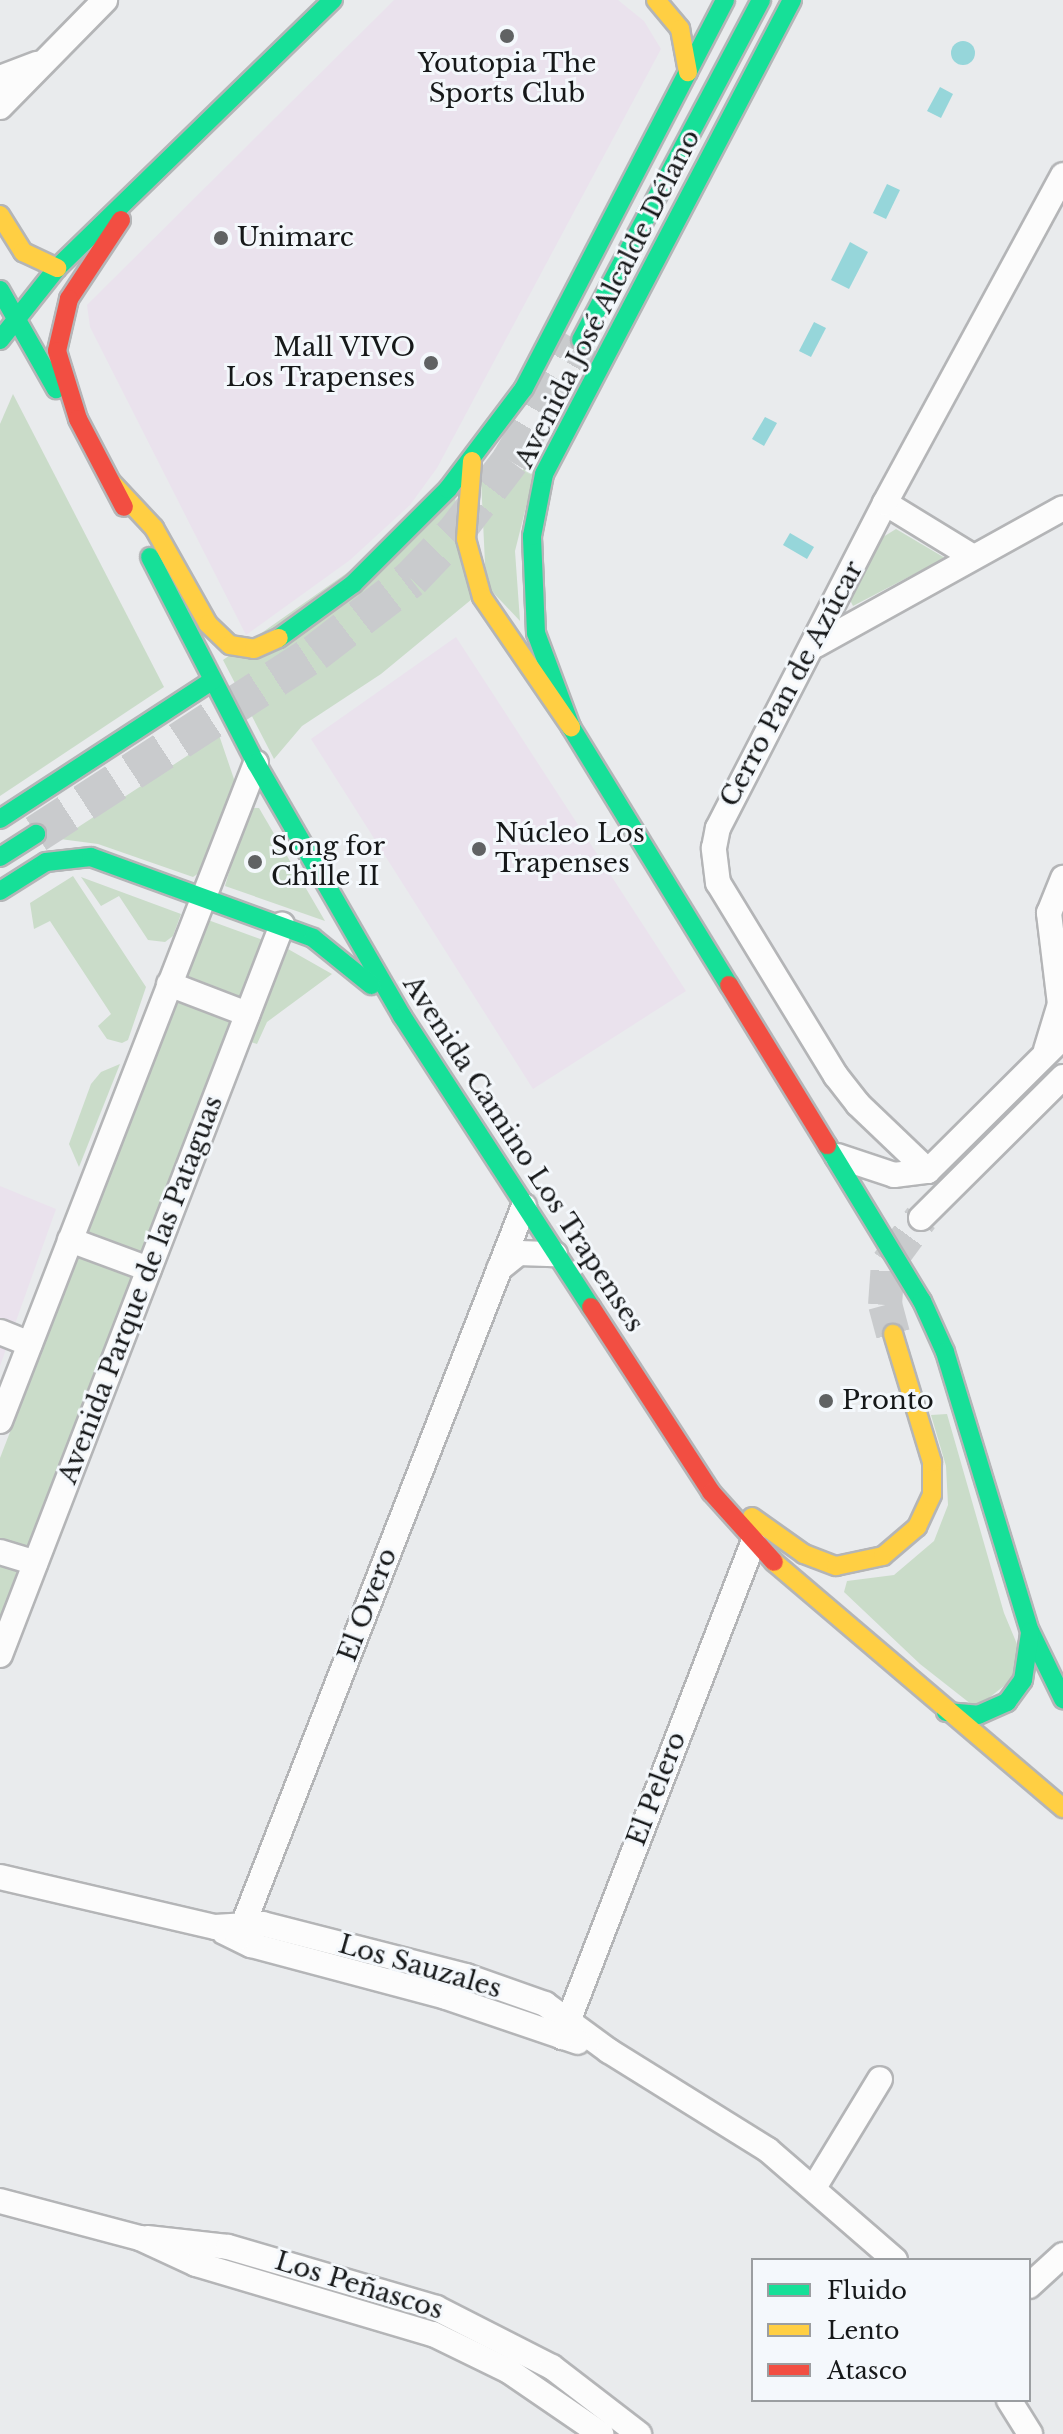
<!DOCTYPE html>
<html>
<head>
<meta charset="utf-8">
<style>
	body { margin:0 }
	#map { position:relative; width:1063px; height:2434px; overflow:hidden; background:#e9ebed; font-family:"Libre Baskerville",serif }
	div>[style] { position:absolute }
	.commercial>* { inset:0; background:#eae2ed }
	.green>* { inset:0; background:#cadcc9 }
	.water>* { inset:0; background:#96d6da }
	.round { border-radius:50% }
	.secondary-tunnel>* { height:34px; margin-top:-17px; transform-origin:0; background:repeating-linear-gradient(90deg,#c9cbcd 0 34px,transparent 0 51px) }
	.primary-tunnel>* { height:38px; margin-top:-19px; transform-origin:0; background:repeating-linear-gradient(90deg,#c9cbcd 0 38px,transparent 0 57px) }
	.roads { filter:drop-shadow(2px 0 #b4b5b7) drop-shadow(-2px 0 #b4b5b7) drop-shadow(0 2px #b4b5b7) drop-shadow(0 -2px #b4b5b7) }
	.street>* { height:24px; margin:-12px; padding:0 12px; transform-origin:12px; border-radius:12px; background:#fcfcfc }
	.fast>* { height:18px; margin:-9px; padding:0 9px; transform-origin:9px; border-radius:9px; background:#16e098 }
	.slow>* { height:18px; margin:-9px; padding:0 9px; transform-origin:9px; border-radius:9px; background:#ffcf43 }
	.jam>* { height:18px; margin:-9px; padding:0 9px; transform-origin:9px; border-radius:9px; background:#f24e42 }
	.dots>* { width:22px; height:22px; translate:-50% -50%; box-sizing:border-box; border:4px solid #f4f8fc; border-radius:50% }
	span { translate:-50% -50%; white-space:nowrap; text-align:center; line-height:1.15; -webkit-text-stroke:6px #f4f8fc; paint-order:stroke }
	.poi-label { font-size:26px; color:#161819 }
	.left { translate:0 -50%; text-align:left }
	.right { translate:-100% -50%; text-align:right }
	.street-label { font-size:26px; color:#161819 }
	.legend { position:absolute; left:751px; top:2258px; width:280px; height:144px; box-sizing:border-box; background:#f4f8fc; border:2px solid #9b9ea1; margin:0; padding:10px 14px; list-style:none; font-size:24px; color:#161819 }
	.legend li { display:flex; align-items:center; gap:16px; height:40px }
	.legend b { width:40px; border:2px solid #9b9ea1 }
</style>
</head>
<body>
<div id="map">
	<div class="commercial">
		<i style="clip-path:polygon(394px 0,618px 0,644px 21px,661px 49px,437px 468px,410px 505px,350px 560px,246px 635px,90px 327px,87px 305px)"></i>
		<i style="clip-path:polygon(456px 637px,686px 991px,533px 1089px,311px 739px)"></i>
		<i style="clip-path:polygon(0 1186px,56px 1209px,0 1366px)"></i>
	</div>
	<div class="green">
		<i style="clip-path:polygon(13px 394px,164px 687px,0 796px,0 424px)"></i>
		<i style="clip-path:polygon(542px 443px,515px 551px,520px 621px,486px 585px,481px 479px,495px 452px,521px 473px)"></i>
		<i style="clip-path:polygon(455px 497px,472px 599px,381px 674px,302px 726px,274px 759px,223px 660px)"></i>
		<i style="clip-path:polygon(896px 529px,945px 558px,853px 606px,850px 600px,883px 537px)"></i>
		<i style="clip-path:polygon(219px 735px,235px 782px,199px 873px,193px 877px,98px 844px,60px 839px)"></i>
		<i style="clip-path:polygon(248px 808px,259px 808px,325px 921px,225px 886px)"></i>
		<i style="clip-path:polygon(73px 876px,146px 987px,128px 1040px,122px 1043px,107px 1039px,98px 1026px,111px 1014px,50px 921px,34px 929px,30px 903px)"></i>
		<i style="clip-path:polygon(81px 877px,181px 914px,173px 936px,165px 942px,148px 940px,119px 896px,101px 906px)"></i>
		<i style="clip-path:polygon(208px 920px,263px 940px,0 1621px,0 1458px)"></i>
		<i style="clip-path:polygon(288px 949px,332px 974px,267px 1022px,257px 1044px,251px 1042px)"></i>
		<i style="clip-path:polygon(120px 1064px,79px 1167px,69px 1144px,91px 1084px,101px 1072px)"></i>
		<i style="clip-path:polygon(947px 1414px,1004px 1613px,1027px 1668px,976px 1708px,920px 1664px,844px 1592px,847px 1581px,894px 1575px,934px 1541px,948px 1505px,946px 1466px,931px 1415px)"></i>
	</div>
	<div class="water">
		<i class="round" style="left:951px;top:41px;width:24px;height:24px"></i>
		<i style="clip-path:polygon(940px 87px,953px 94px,941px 118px,927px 111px)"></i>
		<i style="clip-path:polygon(887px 184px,900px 190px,886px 219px,873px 213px)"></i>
		<i style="clip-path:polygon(850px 242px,868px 252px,849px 289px,831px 280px)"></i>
		<i style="clip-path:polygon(814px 322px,826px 328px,811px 357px,799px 351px)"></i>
		<i style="clip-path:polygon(765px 417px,777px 423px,764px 446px,752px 439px)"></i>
		<i style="clip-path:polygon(790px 533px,814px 547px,807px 559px,783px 545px)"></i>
	</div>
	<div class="secondary-tunnel">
		<i style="left:893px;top:1334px;width:30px;rotate:-105deg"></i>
		<i style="left:885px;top:1305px;width:42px;rotate:-85.9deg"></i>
		<i style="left:888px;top:1263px;width:56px;rotate:-53.7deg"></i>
	</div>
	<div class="primary-tunnel">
		<i style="left:36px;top:834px;width:333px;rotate:-33deg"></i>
		<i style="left:315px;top:653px;width:121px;rotate:-37.6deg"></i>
		<i style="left:411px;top:579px;width:64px;rotate:-46.3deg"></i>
		<i style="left:455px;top:533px;width:91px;rotate:-52.6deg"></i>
		<i style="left:510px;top:461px;width:138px;rotate:-59.5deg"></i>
	</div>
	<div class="roads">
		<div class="street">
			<i style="left:0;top:78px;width:40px;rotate:-21deg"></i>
			<i style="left:0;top:107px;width:150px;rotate:-45.5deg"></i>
			<i style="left:885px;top:503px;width:103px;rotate:31.5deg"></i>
			<i style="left:816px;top:645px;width:282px;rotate:-29deg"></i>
			<i style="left:169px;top:984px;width:84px;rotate:21deg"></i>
			<i style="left:1046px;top:1050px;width:48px;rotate:-73.1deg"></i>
			<i style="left:1060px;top:1004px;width:92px;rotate:-96.9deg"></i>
			<i style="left:1049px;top:913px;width:38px;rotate:-68deg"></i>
			<i style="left:837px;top:1156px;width:60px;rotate:18.4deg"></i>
			<i style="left:894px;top:1175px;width:34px;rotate:-7deg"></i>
			<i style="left:928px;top:1171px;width:190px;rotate:-44.8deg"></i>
			<i style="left:928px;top:1171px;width:97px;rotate:-136.3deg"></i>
			<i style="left:858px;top:1104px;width:36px;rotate:-128deg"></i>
			<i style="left:836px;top:1076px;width:226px;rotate:-121.4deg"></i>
			<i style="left:718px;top:883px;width:35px;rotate:-97deg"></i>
			<i style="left:714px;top:848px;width:20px;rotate:-79deg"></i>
			<i style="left:718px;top:828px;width:365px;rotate:-62.8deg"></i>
			<i style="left:885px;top:503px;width:373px;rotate:-61.5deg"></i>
			<i style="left:921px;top:1218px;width:200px;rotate:-44.8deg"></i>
			<i style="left:70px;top:1240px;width:84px;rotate:20.2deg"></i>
			<i style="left:499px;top:1269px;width:26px;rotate:-39deg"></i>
			<i style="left:519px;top:1253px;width:36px;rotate:2deg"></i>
			<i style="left:0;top:1332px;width:32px;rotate:22deg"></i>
			<i style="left:0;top:1421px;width:706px;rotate:-68.74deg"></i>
			<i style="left:0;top:1552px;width:37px;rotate:17deg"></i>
			<i style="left:0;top:1655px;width:783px;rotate:-68.88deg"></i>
			<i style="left:0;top:1877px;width:221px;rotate:13.1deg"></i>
			<i style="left:215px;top:1927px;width:48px;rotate:-3.6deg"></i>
			<i style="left:263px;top:1924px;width:210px;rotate:14.4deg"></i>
			<i style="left:466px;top:1976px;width:84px;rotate:19.5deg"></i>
			<i style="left:545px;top:2004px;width:79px;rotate:36.3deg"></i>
			<i style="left:609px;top:2051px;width:187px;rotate:31.9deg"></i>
			<i style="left:768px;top:2150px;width:168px;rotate:40.9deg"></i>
			<i style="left:224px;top:1932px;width:30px;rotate:26deg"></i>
			<i style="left:251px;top:1945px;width:202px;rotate:14.9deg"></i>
			<i style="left:446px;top:1997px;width:139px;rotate:18.8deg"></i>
			<i style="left:238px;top:1938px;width:786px;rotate:-68.66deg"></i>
			<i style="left:562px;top:2037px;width:530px;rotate:-68.86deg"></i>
			<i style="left:815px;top:2186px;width:125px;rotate:-58.7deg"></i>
			<i style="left:0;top:2201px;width:145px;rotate:14.8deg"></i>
			<i style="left:140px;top:2238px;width:62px;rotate:24.9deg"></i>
			<i style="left:196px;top:2264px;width:247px;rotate:16.5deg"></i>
			<i style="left:433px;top:2334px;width:85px;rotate:26deg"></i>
			<i style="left:509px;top:2371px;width:112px;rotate:34.4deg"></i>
			<i style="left:147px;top:2238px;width:81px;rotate:6.3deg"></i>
			<i style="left:228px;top:2247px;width:217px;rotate:16.3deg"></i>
			<i style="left:436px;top:2308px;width:130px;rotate:27deg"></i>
			<i style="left:552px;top:2367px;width:110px;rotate:37.6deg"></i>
			<i style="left:1029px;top:2286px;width:46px;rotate:-42.4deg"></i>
			<i style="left:1009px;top:2400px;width:40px;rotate:58deg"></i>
		</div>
		<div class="fast">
			<i style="left:0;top:290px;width:114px;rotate:60.5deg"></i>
			<i style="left:0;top:340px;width:92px;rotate:-51.6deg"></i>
			<i style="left:57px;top:268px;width:385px;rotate:-44.2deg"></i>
			<i style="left:581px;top:340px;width:385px;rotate:-62.1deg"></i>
			<i style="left:150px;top:557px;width:232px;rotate:62.8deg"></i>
			<i style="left:256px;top:763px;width:292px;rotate:60deg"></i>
			<i style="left:402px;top:1016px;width:347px;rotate:57deg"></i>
			<i style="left:279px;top:638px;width:92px;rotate:-36.1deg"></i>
			<i style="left:353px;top:584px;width:134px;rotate:-45deg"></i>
			<i style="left:448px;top:489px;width:126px;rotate:-53deg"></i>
			<i style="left:524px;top:388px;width:437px;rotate:-62.6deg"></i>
			<i style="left:0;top:819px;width:254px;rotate:-33.1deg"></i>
			<i style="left:0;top:857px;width:43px;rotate:-32.6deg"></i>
			<i style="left:0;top:891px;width:54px;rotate:-32.2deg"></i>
			<i style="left:46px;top:862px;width:45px;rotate:-6.3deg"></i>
			<i style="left:91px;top:857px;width:236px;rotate:20deg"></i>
			<i style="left:313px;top:938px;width:75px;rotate:39deg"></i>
			<i style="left:729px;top:985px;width:303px;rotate:-121.5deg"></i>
			<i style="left:571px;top:727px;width:100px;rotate:-110.4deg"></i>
			<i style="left:536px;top:633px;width:97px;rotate:-92.4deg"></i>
			<i style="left:532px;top:536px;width:63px;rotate:-79deg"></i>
			<i style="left:544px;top:474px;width:535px;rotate:-62.38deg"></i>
			<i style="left:827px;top:1145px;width:183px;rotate:58.7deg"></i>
			<i style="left:922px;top:1301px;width:56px;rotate:65.7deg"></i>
			<i style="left:945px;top:1352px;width:292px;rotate:73.1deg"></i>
			<i style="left:1030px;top:1631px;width:76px;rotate:64.1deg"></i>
			<i style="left:946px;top:1712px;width:32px;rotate:5deg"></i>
			<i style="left:978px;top:1715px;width:32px;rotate:-24deg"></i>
			<i style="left:1007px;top:1702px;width:27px;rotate:-54deg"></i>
			<i style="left:1023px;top:1680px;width:48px;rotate:-81.5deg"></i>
		</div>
		<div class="slow">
			<i style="left:656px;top:0;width:38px;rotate:50deg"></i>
			<i style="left:680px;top:29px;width:44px;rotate:79.5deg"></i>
			<i style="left:0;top:215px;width:44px;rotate:58.1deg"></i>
			<i style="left:23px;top:252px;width:38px;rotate:25deg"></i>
			<i style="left:472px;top:461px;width:78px;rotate:94.4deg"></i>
			<i style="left:466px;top:539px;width:60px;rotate:74.6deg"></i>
			<i style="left:482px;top:597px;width:158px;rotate:55.6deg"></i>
			<i style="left:111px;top:482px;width:63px;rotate:46.9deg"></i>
			<i style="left:154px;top:528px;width:110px;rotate:60.6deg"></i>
			<i style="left:208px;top:624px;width:30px;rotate:44deg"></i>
			<i style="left:230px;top:645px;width:24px;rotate:9deg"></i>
			<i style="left:254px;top:649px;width:27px;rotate:-24deg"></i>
			<i style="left:752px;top:1517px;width:64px;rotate:35.4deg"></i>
			<i style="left:804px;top:1554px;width:34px;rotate:21deg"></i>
			<i style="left:836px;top:1566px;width:48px;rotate:-12deg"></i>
			<i style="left:883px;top:1556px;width:45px;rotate:-40.5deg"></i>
			<i style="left:917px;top:1527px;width:35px;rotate:-65deg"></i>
			<i style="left:932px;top:1495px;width:33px;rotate:-90deg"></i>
			<i style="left:932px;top:1462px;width:134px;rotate:-106.9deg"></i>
			<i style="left:774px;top:1562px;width:380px;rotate:40.4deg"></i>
		</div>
		<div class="jam">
			<i style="left:121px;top:220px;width:95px;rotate:123.4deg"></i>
			<i style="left:69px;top:299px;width:53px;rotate:103deg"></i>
			<i style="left:57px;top:351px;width:71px;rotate:72.8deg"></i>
			<i style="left:78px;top:419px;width:99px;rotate:62.4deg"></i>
			<i style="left:729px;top:985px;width:188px;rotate:58.5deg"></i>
			<i style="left:591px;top:1307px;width:221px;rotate:57deg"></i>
			<i style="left:711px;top:1492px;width:94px;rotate:48deg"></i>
		</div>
	</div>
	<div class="dots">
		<i style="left:507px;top:36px;background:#606263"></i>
		<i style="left:221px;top:238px;background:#606263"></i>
		<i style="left:431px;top:363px;background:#606263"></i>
		<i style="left:479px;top:849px;background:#606263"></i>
		<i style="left:255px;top:862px;background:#606263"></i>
		<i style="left:826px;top:1401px;background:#606263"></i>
	</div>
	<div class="poi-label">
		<span style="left:507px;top:79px">Youtopia The<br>Sports Club</span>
		<span class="left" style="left:237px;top:238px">Unimarc</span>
		<span class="right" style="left:415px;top:363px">Mall VIVO<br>Los Trapenses</span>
		<span class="left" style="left:495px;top:849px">Núcleo Los<br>Trapenses</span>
		<span class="left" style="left:271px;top:862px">Song for<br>Chille II</span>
		<span class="left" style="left:842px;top:1401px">Pronto</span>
	</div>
	<div class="street-label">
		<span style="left:608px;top:299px;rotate:-63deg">Avenida José Alcalde Délano</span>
		<span style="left:792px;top:684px;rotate:-62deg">Cerro Pan de Azúcar</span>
		<span style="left:523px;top:1154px;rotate:57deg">Avenida Camino Los Trapenses</span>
		<span style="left:141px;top:1290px;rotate:-69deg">Avenida Parque de las Pataguas</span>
		<span style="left:368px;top:1605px;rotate:-69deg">El Overo</span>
		<span style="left:657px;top:1789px;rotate:-69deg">El Pelero</span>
		<span style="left:420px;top:1967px;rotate:16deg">Los Sauzales</span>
		<span style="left:359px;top:2286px;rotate:17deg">Los Peñascos</span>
	</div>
	<ul class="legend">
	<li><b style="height:10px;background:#16e098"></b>Fluido</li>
	<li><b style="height:10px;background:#ffcf43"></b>Lento</li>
	<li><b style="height:10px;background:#f24e42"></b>Atasco</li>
	</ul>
</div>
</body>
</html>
